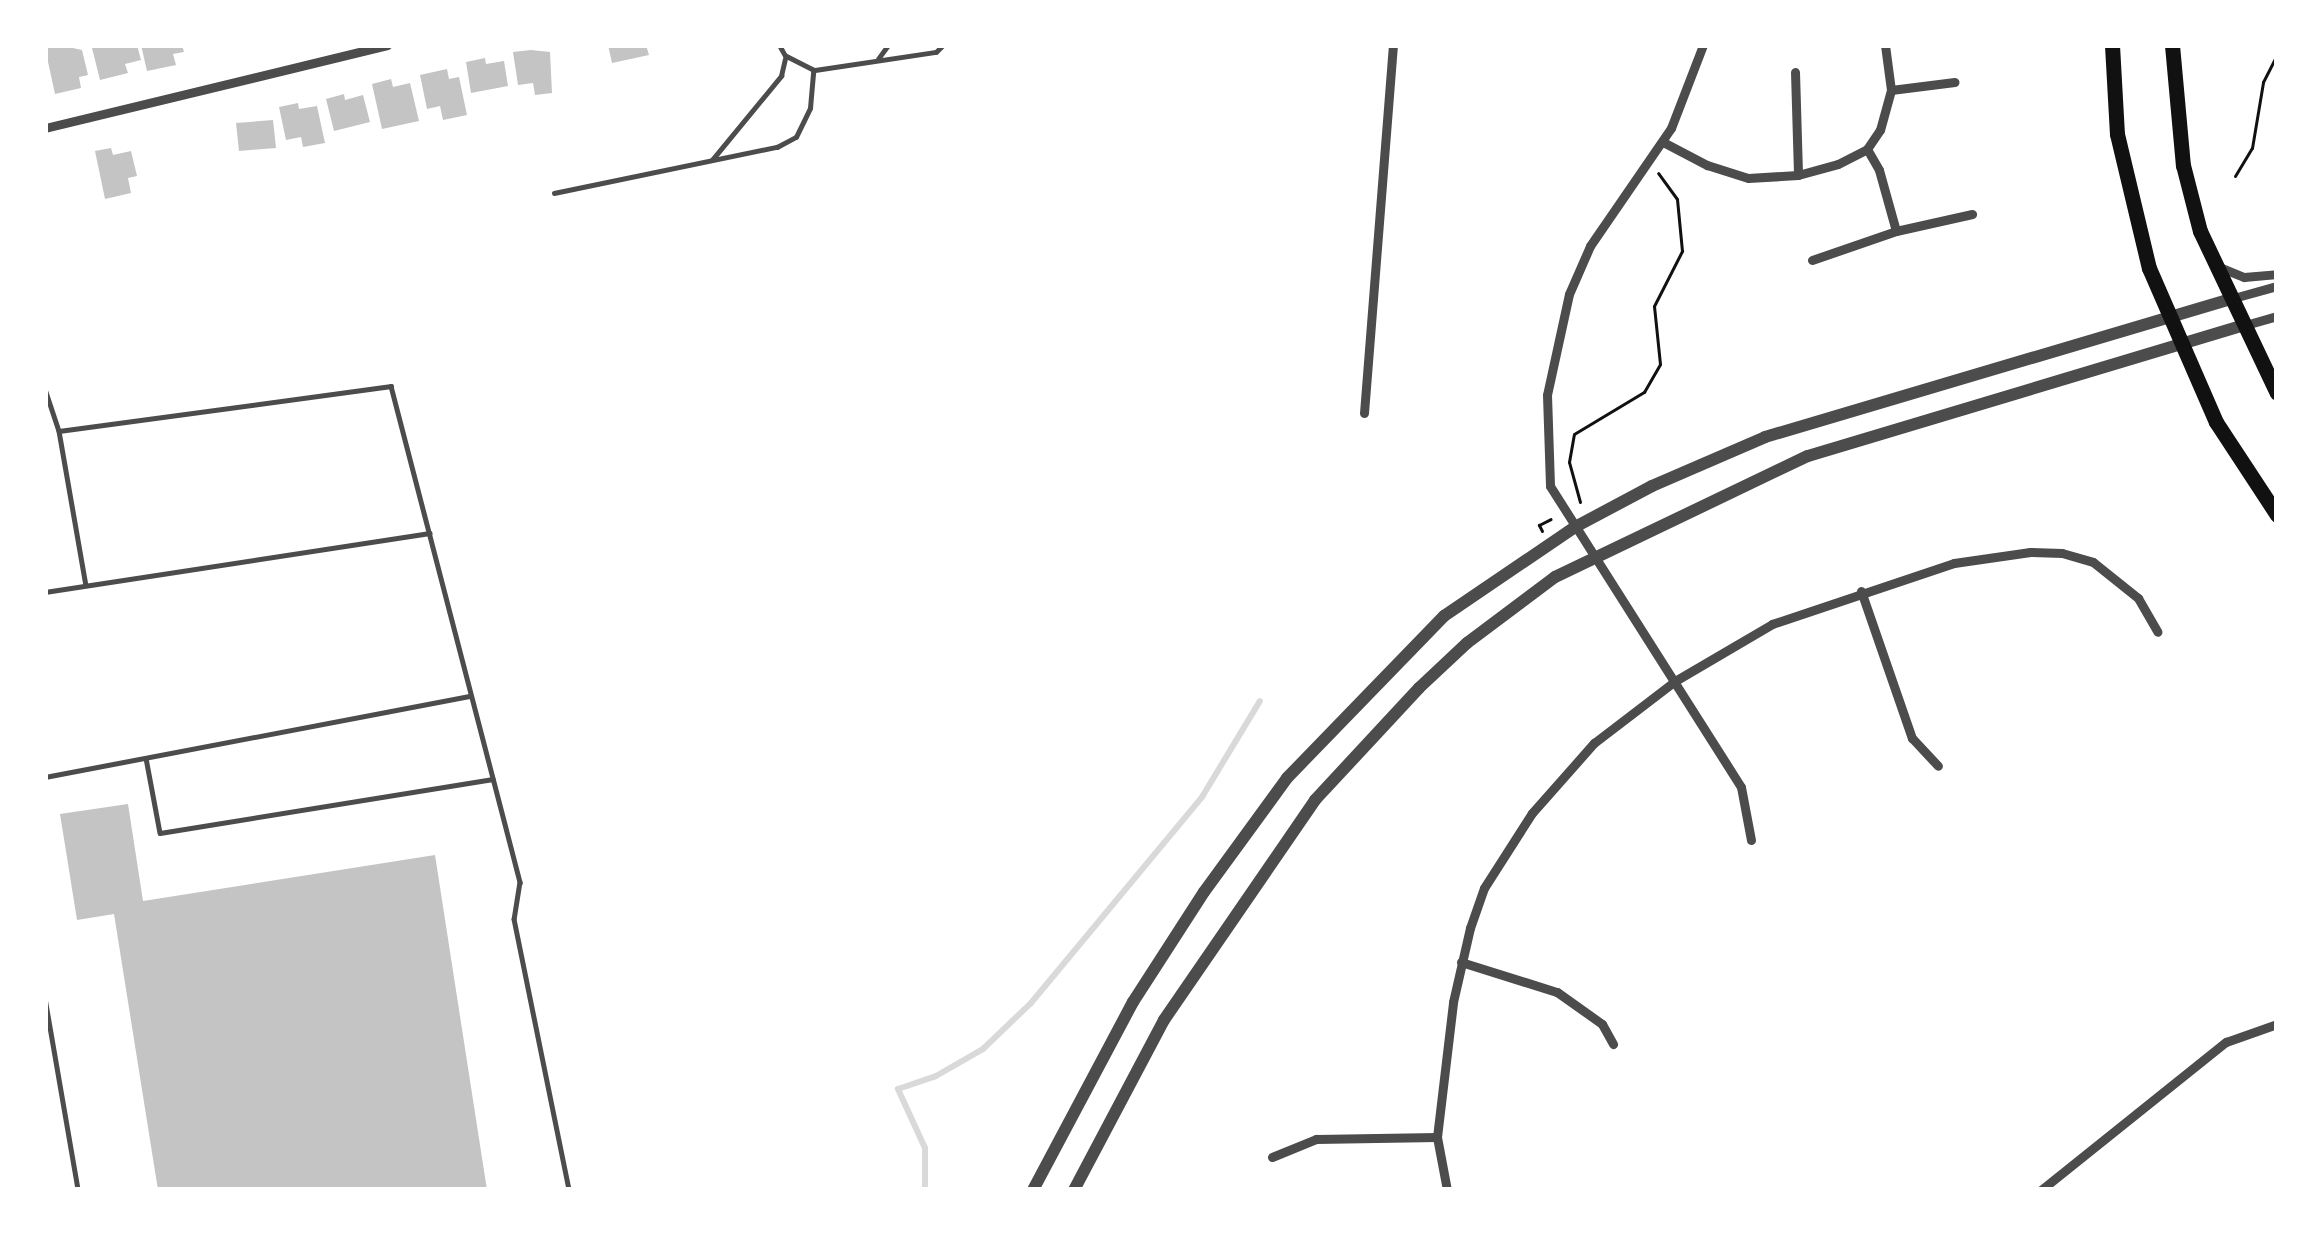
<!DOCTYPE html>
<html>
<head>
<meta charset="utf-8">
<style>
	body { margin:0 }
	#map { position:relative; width:2322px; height:1235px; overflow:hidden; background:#fff; font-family:Arial,sans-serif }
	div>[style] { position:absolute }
	.stream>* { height:6px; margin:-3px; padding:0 3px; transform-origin:3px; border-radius:3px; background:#d9d9d9 }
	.building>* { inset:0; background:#c4c4c4 }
	.path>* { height:3px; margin:-1.5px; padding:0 1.5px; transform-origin:1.5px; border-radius:1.5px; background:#111 }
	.service>* { height:4.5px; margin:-2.25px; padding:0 2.25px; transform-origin:2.25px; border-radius:2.25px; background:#4c4c4c }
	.minor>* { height:9px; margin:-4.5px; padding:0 4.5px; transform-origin:4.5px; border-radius:4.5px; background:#4c4c4c }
	.tertiary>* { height:12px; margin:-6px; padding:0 6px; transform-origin:6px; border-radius:6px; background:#4c4c4c }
	.trunk>* { height:15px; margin:-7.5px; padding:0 7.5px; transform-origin:7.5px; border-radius:7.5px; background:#111 }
	span { translate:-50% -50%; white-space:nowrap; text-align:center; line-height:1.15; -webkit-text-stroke:12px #fff; paint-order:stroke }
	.frame { position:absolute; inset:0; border:48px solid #fff; pointer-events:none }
</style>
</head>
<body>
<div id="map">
	<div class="stream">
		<i style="left:925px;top:1190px;width:42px;rotate:-90deg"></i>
		<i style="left:925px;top:1148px;width:65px;rotate:-114.6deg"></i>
		<i style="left:898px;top:1089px;width:40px;rotate:-18.9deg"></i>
		<i style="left:936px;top:1076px;width:54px;rotate:-29.9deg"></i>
		<i style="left:983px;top:1049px;width:66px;rotate:-43.8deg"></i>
		<i style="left:1031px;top:1003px;width:268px;rotate:-50.3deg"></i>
		<i style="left:1202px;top:797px;width:112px;rotate:-58.9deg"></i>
	</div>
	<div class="building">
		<i style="clip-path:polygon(59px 45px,82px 50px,88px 75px,79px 77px,81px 88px,55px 94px,45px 48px)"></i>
		<i style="clip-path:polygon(104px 45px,137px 45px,141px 60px,125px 64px,128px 73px,100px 80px,92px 48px)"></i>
		<i style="clip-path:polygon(141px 45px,182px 45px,184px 52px,173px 54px,176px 65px,147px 71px)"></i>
		<i style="clip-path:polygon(608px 45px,646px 45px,649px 55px,612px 63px)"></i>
		<i style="clip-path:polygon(531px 50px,550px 52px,552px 93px,535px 95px,533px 83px,518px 85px,513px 52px)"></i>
		<i style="clip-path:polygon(485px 58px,486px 64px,504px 61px,508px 86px,471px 93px,466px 62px)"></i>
		<i style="clip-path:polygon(447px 69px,449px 79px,459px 77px,467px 115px,443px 120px,440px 106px,427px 109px,420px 75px)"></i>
		<i style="clip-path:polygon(391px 79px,393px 87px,410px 83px,419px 121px,382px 129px,372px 84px)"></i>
		<i style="clip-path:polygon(344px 94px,345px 100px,363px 95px,370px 122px,334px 131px,326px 99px)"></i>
		<i style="clip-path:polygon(298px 103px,299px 109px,317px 106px,325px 143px,303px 147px,301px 137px,286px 140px,279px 107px)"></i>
		<i style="clip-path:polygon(273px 120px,276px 148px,239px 151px,236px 123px)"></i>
		<i style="clip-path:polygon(111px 148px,113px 155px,131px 151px,137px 176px,128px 178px,131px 193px,105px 199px,95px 151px)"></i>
		<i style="clip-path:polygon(128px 804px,143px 901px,435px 855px,487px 1190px,158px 1190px,114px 914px,77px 920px,60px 814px)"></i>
	</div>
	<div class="path">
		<i style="left:2235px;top:176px;width:33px;rotate:-59deg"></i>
		<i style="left:2252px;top:148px;width:67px;rotate:-80.5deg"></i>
		<i style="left:2263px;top:82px;width:31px;rotate:-63deg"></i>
		<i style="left:1580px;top:502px;width:41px;rotate:-105.4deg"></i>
		<i style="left:1569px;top:462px;width:28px;rotate:-80deg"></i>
		<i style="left:1574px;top:434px;width:82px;rotate:-31deg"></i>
		<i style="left:1644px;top:392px;width:32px;rotate:-60deg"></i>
		<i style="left:1660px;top:364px;width:58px;rotate:-95.9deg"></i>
		<i style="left:1654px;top:306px;width:62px;rotate:-63deg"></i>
		<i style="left:1682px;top:251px;width:52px;rotate:-95.5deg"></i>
		<i style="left:1677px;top:199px;width:32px;rotate:-126deg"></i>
		<i style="left:1542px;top:531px;width:7px;rotate:-117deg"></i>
		<i style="left:1539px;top:525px;width:13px;rotate:-27deg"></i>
	</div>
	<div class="service">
		<i style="left:878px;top:59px;width:17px;rotate:-54deg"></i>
		<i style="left:815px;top:70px;width:122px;rotate:-8.5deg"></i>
		<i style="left:936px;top:52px;width:10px;rotate:-45deg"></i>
		<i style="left:712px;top:160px;width:109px;rotate:-50.6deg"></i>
		<i style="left:781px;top:76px;width:17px;rotate:-77deg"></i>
		<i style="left:554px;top:193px;width:228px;rotate:-11.7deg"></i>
		<i style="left:777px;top:147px;width:21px;rotate:-28deg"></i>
		<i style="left:796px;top:137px;width:32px;rotate:-64deg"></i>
		<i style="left:810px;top:108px;width:38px;rotate:-85deg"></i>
		<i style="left:813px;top:70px;width:31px;rotate:-153deg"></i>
		<i style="left:785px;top:56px;width:13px;rotate:-119deg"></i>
		<i style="left:45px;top:389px;width:44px;rotate:71.6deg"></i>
		<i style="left:59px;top:431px;width:335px;rotate:-7.7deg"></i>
		<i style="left:391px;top:386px;width:513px;rotate:75.42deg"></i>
		<i style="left:520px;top:882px;width:37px;rotate:99deg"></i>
		<i style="left:514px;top:919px;width:277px;rotate:78.5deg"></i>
		<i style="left:59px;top:431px;width:156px;rotate:80.1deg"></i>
		<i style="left:45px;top:592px;width:389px;rotate:-8.7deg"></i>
		<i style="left:146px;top:758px;width:76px;rotate:79.4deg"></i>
		<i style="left:160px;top:833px;width:337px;rotate:-9.2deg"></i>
		<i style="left:45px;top:777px;width:433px;rotate:-10.8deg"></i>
		<i style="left:45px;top:998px;width:195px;rotate:80.2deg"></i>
	</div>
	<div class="minor">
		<i style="left:1703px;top:45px;width:89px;rotate:111.1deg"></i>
		<i style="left:1671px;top:128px;width:143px;rotate:124.5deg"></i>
		<i style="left:1590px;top:246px;width:52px;rotate:113.6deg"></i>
		<i style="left:1569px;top:294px;width:103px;rotate:102.3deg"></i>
		<i style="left:1547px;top:395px;width:91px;rotate:88.1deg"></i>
		<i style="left:1550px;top:486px;width:356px;rotate:57.6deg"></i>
		<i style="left:1741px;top:787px;width:54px;rotate:79.3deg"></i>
		<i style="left:1795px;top:72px;width:103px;rotate:88.3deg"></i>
		<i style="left:1891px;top:90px;width:64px;rotate:-7.1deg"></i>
		<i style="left:45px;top:128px;width:352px;rotate:-13.6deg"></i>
		<i style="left:1663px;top:142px;width:50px;rotate:27.6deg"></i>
		<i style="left:1707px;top:165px;width:43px;rotate:17.6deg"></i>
		<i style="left:1748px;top:178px;width:50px;rotate:-3.4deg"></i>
		<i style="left:1798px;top:175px;width:41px;rotate:-15.4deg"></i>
		<i style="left:1838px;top:164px;width:33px;rotate:-27deg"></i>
		<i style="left:1867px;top:149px;width:23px;rotate:-56deg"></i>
		<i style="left:1880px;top:130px;width:41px;rotate:-74.6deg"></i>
		<i style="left:1891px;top:90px;width:45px;rotate:-97.6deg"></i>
		<i style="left:1867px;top:149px;width:24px;rotate:60deg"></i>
		<i style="left:1879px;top:170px;width:63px;rotate:74.4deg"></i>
		<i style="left:1812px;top:260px;width:89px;rotate:-19deg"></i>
		<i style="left:1896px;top:231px;width:78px;rotate:-12.6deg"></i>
		<i style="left:2219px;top:267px;width:27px;rotate:22deg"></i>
		<i style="left:2244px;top:277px;width:33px;rotate:-5deg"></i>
		<i style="left:2230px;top:299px;width:49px;rotate:-15.5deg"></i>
		<i style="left:2242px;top:326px;width:36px;rotate:-16deg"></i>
		<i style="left:1364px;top:413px;width:369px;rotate:-85.5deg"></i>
		<i style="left:1861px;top:591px;width:156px;rotate:70.9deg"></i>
		<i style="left:1912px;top:738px;width:38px;rotate:47deg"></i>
		<i style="left:1461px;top:962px;width:101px;rotate:17.4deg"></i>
		<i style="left:1557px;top:992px;width:55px;rotate:35.4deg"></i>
		<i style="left:1602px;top:1024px;width:23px;rotate:61deg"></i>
		<i style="left:1272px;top:1157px;width:48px;rotate:-22.2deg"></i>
		<i style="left:1316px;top:1139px;width:121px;rotate:-0.9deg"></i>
		<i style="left:1447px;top:1190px;width:54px;rotate:-100.7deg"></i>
		<i style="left:1437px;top:1137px;width:136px;rotate:-83.2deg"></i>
		<i style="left:1453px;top:1002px;width:76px;rotate:-77.1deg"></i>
		<i style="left:1470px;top:928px;width:42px;rotate:-70.7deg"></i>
		<i style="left:1484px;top:888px;width:89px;rotate:-57.4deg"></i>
		<i style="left:1532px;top:813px;width:94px;rotate:-48.5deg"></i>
		<i style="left:1594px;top:743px;width:102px;rotate:-37.4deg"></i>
		<i style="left:1675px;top:681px;width:113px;rotate:-30.4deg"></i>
		<i style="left:1772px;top:624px;width:192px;rotate:-18.5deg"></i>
		<i style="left:1954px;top:563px;width:77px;rotate:-8.2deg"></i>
		<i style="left:2030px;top:552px;width:32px;rotate:2deg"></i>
		<i style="left:2062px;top:553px;width:32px;rotate:16deg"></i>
		<i style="left:2093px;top:562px;width:58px;rotate:38.7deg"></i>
		<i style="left:2138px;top:598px;width:39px;rotate:60deg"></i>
		<i style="left:2041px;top:1190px;width:237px;rotate:-38.7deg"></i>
		<i style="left:2226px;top:1042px;width:54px;rotate:-19.4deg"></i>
	</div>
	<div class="tertiary">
		<i style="left:1033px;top:1190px;width:213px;rotate:-62deg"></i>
		<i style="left:1133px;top:1002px;width:131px;rotate:-57.2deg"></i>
		<i style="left:1204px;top:892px;width:141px;rotate:-53.9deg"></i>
		<i style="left:1287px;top:778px;width:226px;rotate:-45.9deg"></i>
		<i style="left:1444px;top:616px;width:158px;rotate:-34.2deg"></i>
		<i style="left:1575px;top:527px;width:87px;rotate:-28deg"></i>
		<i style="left:1652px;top:486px;width:123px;rotate:-23.4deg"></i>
		<i style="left:1765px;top:437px;width:485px;rotate:-16.5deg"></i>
		<i style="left:1074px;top:1190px;width:192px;rotate:-62.1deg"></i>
		<i style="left:1164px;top:1020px;width:267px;rotate:-55.5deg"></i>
		<i style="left:1315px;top:800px;width:153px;rotate:-47.1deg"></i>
		<i style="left:1419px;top:688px;width:66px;rotate:-43.2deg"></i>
		<i style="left:1467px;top:643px;width:110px;rotate:-36.9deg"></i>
		<i style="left:1555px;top:577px;width:280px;rotate:-25.6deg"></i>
		<i style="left:1808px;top:456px;width:453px;rotate:-16.7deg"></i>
	</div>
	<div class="trunk">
		<i style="left:2112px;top:45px;width:89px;rotate:86.8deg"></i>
		<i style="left:2117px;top:134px;width:138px;rotate:76.6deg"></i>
		<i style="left:2149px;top:268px;width:168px;rotate:66.5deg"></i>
		<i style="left:2216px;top:422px;width:111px;rotate:56.7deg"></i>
		<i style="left:2172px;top:45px;width:121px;rotate:84.8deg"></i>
		<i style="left:2183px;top:165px;width:68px;rotate:75.6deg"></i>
		<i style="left:2200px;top:231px;width:179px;rotate:64.6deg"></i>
	</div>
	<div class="frame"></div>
</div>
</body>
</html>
